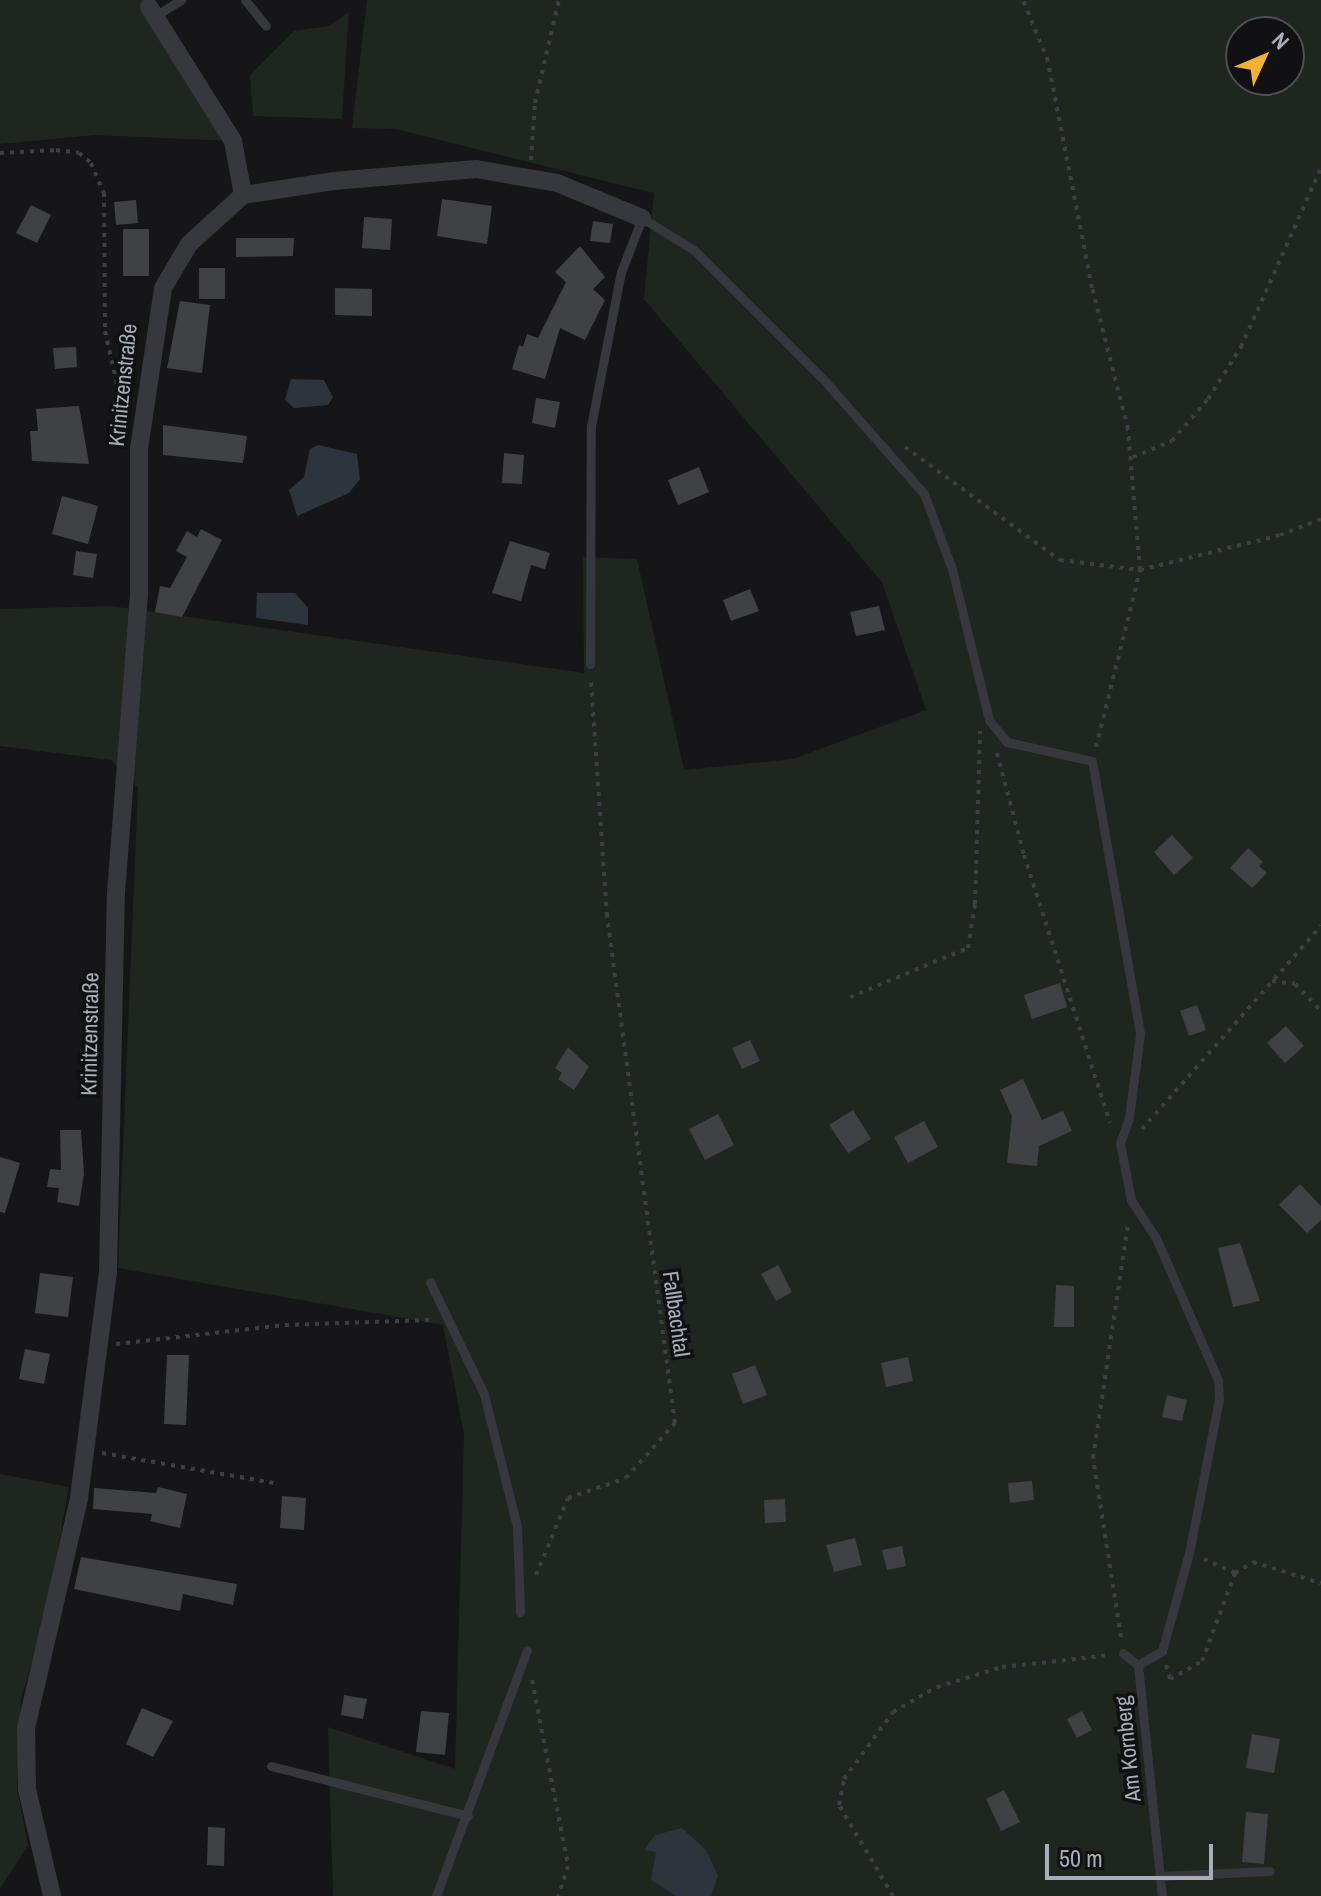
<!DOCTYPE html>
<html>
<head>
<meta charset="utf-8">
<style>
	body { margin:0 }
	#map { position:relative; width:1321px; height:1896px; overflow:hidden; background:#161618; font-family:"Archivo Narrow",sans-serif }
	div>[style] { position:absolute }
	.green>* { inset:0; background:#1e261f }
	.water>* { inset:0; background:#2c353c }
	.building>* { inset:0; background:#404145 }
	.path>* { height:4px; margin-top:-2px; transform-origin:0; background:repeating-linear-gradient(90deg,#3d3f44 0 4px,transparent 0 10px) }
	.lane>* { height:9px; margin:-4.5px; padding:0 4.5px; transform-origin:4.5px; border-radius:4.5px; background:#37383d }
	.street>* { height:18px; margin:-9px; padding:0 9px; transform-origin:9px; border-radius:9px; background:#37383d }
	span { translate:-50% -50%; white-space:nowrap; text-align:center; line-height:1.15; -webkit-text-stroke:7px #111113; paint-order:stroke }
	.street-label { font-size:22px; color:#a8adb8 }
	.north { position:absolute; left:1225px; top:16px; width:80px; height:80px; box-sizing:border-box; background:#111113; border:2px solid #4d4f55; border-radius:50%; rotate:46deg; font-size:22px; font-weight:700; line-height:32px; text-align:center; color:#a8adb8 }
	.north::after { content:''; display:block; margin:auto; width:28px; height:36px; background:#f2b134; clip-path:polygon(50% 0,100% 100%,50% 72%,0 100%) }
	.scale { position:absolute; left:1045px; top:1844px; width:168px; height:36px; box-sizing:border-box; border:4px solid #a8adb8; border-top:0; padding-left:10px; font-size:24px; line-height:28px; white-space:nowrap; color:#a8adb8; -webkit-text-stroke:6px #111113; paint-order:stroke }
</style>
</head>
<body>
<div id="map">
	<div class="green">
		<i style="clip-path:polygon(0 0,144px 0,233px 141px,95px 135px,0 144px)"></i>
		<i style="clip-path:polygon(evenodd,367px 0,1321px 0,1321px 1896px,333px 1896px,328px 1727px,455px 1769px,464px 1434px,443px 1325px,118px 1268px,138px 788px,111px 760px,0 746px,0 609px,111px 606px,584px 673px,583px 557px,637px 559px,684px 770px,793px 759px,926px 710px,882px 582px,644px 299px,654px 193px,396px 129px,352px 128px,367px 0,1241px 32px,1289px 32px,1289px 80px,1241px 80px,1241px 32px)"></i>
		<i style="clip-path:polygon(349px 12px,342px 119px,253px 116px,250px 75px,294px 31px,329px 26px)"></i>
		<i style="clip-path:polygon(0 1474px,69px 1487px,46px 1614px,21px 1699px,17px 1789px,28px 1845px,0 1889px)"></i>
	</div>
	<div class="water">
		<i style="clip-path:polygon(291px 379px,324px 380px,333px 397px,328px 405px,294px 408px,285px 400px)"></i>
		<i style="clip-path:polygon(318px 445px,357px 454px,360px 479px,349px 493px,297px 516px,289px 490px,304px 477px,310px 449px)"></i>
		<i style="clip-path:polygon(257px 593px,295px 593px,308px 608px,308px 625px,256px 618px)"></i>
		<i style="clip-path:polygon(682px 1828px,706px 1850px,718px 1876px,711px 1896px,676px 1896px,651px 1880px,656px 1852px,644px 1850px,655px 1835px)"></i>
	</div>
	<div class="building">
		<i style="clip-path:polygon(442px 199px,492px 206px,487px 244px,437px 236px)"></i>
		<i style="clip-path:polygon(136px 200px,138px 223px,116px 225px,114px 202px)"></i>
		<i style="clip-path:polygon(31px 205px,51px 215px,37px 243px,16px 233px)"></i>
		<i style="clip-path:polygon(364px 217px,392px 219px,390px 250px,362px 248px)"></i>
		<i style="clip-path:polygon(593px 221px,613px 224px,610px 243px,590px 241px)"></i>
		<i style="clip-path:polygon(123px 229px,149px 229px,149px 276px,123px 276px)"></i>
		<i style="clip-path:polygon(236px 238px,294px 238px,293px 256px,236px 257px)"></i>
		<i style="clip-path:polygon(580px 246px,605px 277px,593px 289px,605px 300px,585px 340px,560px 328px,545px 379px,512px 369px,519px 345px,523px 347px,527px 334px,538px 338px,566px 282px,555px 272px)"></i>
		<i style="clip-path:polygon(199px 268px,225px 268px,225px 299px,199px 299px)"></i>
		<i style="clip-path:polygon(335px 288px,372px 289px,372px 316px,335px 315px)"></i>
		<i style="clip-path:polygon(180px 301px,210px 305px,202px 373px,167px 368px)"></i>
		<i style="clip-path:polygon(76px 347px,77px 367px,55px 369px,53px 348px)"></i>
		<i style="clip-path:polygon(536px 398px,560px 402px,555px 428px,532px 423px)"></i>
		<i style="clip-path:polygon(79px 406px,89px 464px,32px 461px,30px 431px,38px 431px,36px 409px)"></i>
		<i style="clip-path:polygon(163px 425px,247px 436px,243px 463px,163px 455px)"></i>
		<i style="clip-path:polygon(504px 453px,524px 455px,522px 484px,502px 483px)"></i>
		<i style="clip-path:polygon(699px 467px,709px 492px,678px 505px,668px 480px)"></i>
		<i style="clip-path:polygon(62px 496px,98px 506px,88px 544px,52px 534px)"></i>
		<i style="clip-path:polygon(201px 529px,222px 540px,182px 617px,155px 612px,160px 586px,170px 588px,187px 557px,176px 551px,187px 531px,197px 537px)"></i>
		<i style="clip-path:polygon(510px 541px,550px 553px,545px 569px,531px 565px,521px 601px,492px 593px)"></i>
		<i style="clip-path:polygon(76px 551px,97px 554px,93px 578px,73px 575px)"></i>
		<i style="clip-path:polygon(750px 589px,759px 611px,731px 621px,723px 600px)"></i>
		<i style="clip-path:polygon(879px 606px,885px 630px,856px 636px,850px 612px)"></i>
		<i style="clip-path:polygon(1172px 835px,1193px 858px,1174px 875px,1154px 852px)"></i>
		<i style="clip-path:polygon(1248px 848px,1263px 862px,1259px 866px,1267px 873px,1252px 888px,1230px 868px)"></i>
		<i style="clip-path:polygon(1060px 983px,1067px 1007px,1032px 1019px,1024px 995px)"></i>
		<i style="clip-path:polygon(1197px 1005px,1206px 1030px,1189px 1036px,1180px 1011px)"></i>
		<i style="clip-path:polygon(1286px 1026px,1304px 1046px,1285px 1063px,1267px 1043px)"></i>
		<i style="clip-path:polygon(750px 1040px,760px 1061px,742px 1069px,732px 1048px)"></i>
		<i style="clip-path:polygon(568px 1047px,589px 1067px,574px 1090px,558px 1079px,562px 1073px,555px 1068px)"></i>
		<i style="clip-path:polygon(1023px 1079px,1042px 1120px,1063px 1111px,1072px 1131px,1039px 1146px,1037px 1166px,1007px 1163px,1012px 1116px,1000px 1090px)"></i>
		<i style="clip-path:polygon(853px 1110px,871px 1139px,848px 1153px,829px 1125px)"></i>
		<i style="clip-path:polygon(718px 1114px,734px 1145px,705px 1160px,689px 1129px)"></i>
		<i style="clip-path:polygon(924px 1121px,938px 1147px,908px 1163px,894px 1137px)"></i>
		<i style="clip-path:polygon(60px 1130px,81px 1130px,84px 1174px,79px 1206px,57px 1202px,59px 1188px,47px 1187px,50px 1169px,61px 1170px)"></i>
		<i style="clip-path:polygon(0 1157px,20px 1163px,5px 1213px,0 1212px)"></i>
		<i style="clip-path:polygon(1300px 1184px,1321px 1206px,1321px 1220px,1307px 1233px,1279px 1205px)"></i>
		<i style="clip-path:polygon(1240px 1243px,1260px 1301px,1233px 1307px,1218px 1248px)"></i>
		<i style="clip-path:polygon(778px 1265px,792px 1292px,776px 1301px,761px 1274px)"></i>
		<i style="clip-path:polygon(40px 1273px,73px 1277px,68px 1317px,35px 1313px)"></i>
		<i style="clip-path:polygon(1056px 1285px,1074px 1286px,1074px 1327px,1054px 1327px)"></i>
		<i style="clip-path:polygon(25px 1349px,50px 1354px,44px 1384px,19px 1379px)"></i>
		<i style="clip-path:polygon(167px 1355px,189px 1355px,186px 1425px,164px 1424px)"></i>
		<i style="clip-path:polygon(908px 1357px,913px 1381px,886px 1387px,881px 1363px)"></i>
		<i style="clip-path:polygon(755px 1365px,767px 1395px,743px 1404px,732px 1374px)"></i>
		<i style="clip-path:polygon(1167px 1395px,1187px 1400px,1182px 1421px,1162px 1417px)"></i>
		<i style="clip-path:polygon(1032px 1481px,1034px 1500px,1010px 1503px,1008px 1483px)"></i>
		<i style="clip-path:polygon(158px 1487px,187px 1494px,180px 1528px,150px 1521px,152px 1514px,93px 1509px,94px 1488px,156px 1493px)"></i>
		<i style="clip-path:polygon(282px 1496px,306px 1498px,304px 1530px,280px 1528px)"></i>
		<i style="clip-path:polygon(785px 1499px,786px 1522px,765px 1523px,764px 1500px)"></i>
		<i style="clip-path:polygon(855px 1538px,862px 1565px,834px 1572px,826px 1545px)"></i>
		<i style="clip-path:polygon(902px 1546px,906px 1566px,887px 1570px,882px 1550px)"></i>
		<i style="clip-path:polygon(81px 1557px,237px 1584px,233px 1605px,183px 1594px,180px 1611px,74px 1589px)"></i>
		<i style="clip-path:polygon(344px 1695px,367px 1699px,363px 1719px,341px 1715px)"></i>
		<i style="clip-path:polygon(142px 1708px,173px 1721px,153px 1757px,126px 1744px)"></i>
		<i style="clip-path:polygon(421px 1711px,449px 1713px,445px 1755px,416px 1752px)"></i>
		<i style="clip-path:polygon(1082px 1711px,1092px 1730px,1077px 1738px,1067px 1719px)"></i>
		<i style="clip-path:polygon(1252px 1734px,1280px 1739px,1274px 1773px,1246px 1768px)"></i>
		<i style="clip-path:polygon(1004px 1790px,1020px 1822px,1001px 1831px,986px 1799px)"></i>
		<i style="clip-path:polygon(1246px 1812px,1268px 1814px,1264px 1864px,1242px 1862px)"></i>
		<i style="clip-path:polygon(208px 1827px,225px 1828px,224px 1866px,207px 1865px)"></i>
	</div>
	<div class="path">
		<i style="left:0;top:153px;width:56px;rotate:-3.1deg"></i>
		<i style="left:56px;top:150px;width:23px;rotate:7deg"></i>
		<i style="left:79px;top:153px;width:16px;rotate:40deg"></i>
		<i style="left:91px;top:163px;width:33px;rotate:67deg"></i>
		<i style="left:104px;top:193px;width:138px;rotate:89.6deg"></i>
		<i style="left:105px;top:331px;width:87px;rotate:77.4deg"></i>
		<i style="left:531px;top:160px;width:57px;rotate:-86deg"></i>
		<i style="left:535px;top:103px;width:106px;rotate:-76.9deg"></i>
		<i style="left:905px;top:447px;width:192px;rotate:36.1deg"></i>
		<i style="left:1060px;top:560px;width:81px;rotate:7.1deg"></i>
		<i style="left:1140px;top:570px;width:142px;rotate:-94.9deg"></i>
		<i style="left:1128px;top:429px;width:146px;rotate:-104.3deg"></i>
		<i style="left:1092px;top:288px;width:231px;rotate:-101deg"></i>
		<i style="left:1048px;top:61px;width:66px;rotate:-112.3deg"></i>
		<i style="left:1133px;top:457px;width:42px;rotate:-22.3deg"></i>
		<i style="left:1172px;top:441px;width:55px;rotate:-49.4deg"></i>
		<i style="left:1208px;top:399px;width:62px;rotate:-57.6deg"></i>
		<i style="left:1241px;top:347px;width:196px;rotate:-65.9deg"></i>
		<i style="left:1096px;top:747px;width:182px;rotate:-76deg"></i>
		<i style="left:1140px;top:570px;width:144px;rotate:-14deg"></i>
		<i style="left:1280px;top:535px;width:44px;rotate:-21.3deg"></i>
		<i style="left:997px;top:753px;width:106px;rotate:75.2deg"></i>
		<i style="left:1024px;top:855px;width:281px;rotate:72.2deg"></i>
		<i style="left:1272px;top:981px;width:23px;rotate:7deg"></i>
		<i style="left:1295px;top:984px;width:37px;rotate:46deg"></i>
		<i style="left:850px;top:997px;width:128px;rotate:-22.6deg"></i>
		<i style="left:968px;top:948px;width:45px;rotate:-81deg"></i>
		<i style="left:975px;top:904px;width:173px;rotate:-88.3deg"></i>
		<i style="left:1142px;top:1129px;width:271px;rotate:-48.6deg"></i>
		<i style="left:116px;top:1344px;width:170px;rotate:-6.4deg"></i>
		<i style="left:285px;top:1325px;width:145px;rotate:-2deg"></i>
		<i style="left:102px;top:1453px;width:175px;rotate:9.9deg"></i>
		<i style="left:1204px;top:1559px;width:34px;rotate:24deg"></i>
		<i style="left:536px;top:1575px;width:83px;rotate:-67.4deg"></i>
		<i style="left:568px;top:1498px;width:61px;rotate:-19deg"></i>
		<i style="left:626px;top:1478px;width:74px;rotate:-48.3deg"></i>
		<i style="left:675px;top:1423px;width:512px;rotate:-97.64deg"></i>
		<i style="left:607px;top:916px;width:238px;rotate:-93.9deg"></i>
		<i style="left:1121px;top:1637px;width:181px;rotate:-98.9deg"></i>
		<i style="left:1093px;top:1458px;width:238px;rotate:-81.5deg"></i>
		<i style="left:1166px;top:1665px;width:15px;rotate:74deg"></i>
		<i style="left:1170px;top:1679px;width:37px;rotate:-29deg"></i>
		<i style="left:1202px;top:1661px;width:94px;rotate:-69.4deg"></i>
		<i style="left:1235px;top:1573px;width:21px;rotate:-31deg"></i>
		<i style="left:1253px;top:1562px;width:71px;rotate:17.2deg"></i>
		<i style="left:532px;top:1680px;width:189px;rotate:79deg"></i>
		<i style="left:568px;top:1866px;width:32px;rotate:108deg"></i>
		<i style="left:893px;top:1896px;width:106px;rotate:-120.7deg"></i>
		<i style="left:839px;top:1805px;width:26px;rotate:-79deg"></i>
		<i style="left:844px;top:1779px;width:83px;rotate:-53.8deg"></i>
		<i style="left:893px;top:1712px;width:51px;rotate:-29.6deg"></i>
		<i style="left:937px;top:1687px;width:68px;rotate:-17.1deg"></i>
		<i style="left:1002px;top:1667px;width:110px;rotate:-6.3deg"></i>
	</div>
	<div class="lane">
		<i style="left:245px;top:0;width:33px;rotate:51deg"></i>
		<i style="left:155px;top:16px;width:31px;rotate:-32deg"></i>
		<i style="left:590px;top:664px;width:238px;rotate:-89.8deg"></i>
		<i style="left:591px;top:426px;width:157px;rotate:-79deg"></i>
		<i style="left:621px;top:272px;width:58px;rotate:-68.7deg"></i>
		<i style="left:642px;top:218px;width:61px;rotate:31.6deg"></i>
		<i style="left:694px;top:250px;width:184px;rotate:45deg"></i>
		<i style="left:824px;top:380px;width:152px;rotate:48.7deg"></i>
		<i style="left:924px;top:494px;width:80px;rotate:69.5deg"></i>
		<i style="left:952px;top:569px;width:155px;rotate:76.2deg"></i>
		<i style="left:989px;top:720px;width:28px;rotate:51deg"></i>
		<i style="left:1007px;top:742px;width:87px;rotate:12.6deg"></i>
		<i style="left:1092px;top:761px;width:277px;rotate:80deg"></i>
		<i style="left:1140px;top:1034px;width:85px;rotate:97.5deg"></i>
		<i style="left:1129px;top:1118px;width:27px;rotate:110deg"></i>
		<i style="left:1120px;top:1143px;width:58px;rotate:79.1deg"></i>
		<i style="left:1131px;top:1200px;width:45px;rotate:56.7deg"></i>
		<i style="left:1156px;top:1238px;width:155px;rotate:66.4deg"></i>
		<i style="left:1218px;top:1380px;width:19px;rotate:87deg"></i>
		<i style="left:1219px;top:1399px;width:157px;rotate:101deg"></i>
		<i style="left:1189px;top:1553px;width:102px;rotate:105.4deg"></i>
		<i style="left:1162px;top:1651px;width:28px;rotate:150deg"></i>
		<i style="left:430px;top:1282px;width:124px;rotate:64.3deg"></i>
		<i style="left:484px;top:1394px;width:136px;rotate:76deg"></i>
		<i style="left:517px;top:1526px;width:86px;rotate:88deg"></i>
		<i style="left:1123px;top:1653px;width:19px;rotate:39deg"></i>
		<i style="left:1138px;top:1665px;width:232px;rotate:84.1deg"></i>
		<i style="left:271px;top:1766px;width:203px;rotate:14.2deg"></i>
		<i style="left:1160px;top:1876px;width:110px;rotate:-2.6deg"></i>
		<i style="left:436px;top:1896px;width:262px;rotate:-69.7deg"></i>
	</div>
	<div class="street">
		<i style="left:149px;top:7px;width:158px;rotate:57.9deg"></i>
		<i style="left:233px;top:141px;width:55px;rotate:79.5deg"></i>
		<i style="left:52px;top:1896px;width:110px;rotate:-103.2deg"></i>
		<i style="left:27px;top:1789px;width:61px;rotate:-90.9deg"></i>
		<i style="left:26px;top:1728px;width:236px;rotate:-77deg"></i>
		<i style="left:79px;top:1498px;width:229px;rotate:-82.7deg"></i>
		<i style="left:108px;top:1271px;width:378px;rotate:-88.8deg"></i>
		<i style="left:116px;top:893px;width:302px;rotate:-85.6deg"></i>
		<i style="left:139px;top:592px;width:143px;rotate:-90deg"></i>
		<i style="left:139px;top:449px;width:163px;rotate:-81.5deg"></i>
		<i style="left:163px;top:288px;width:51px;rotate:-59.4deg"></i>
		<i style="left:189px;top:244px;width:73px;rotate:-42.2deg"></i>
		<i style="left:243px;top:195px;width:91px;rotate:-8.8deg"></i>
		<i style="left:333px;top:181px;width:144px;rotate:-4.8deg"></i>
		<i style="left:476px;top:169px;width:82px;rotate:9.8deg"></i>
		<i style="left:557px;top:183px;width:92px;rotate:22.4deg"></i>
	</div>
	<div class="street-label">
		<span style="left:123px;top:385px;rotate:-84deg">Krinitzenstraße</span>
		<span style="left:90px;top:1034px;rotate:-89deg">Krinitzenstraße</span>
		<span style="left:676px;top:1314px;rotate:82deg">Fallbachtal</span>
		<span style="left:1128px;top:1749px;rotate:-96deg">Am Kornberg</span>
	</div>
	<div class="north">N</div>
	<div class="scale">50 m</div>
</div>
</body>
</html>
